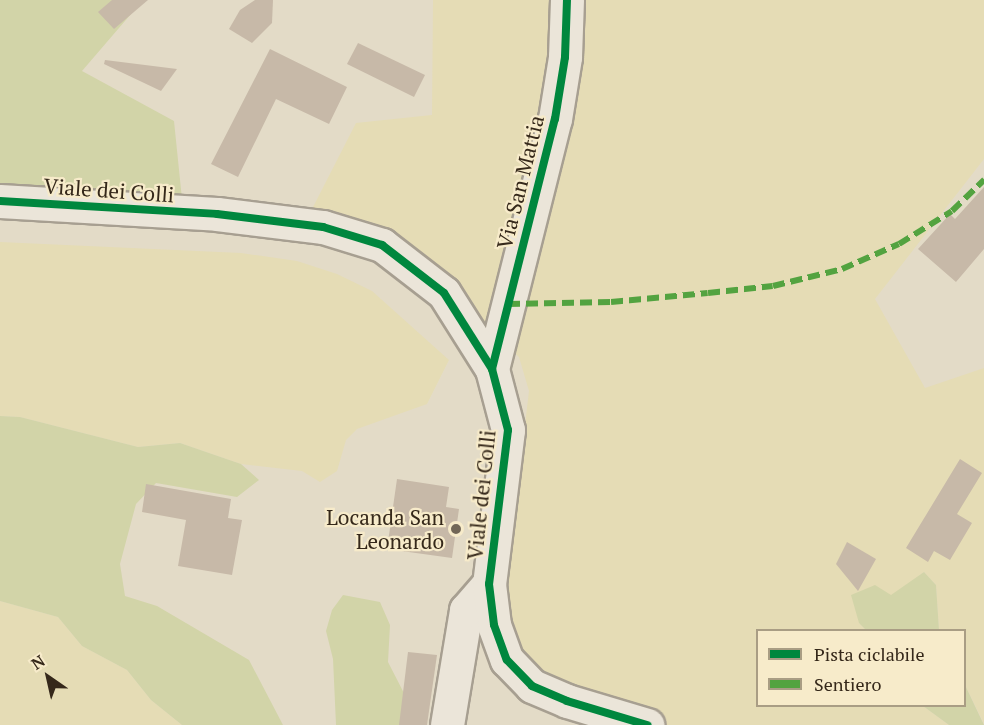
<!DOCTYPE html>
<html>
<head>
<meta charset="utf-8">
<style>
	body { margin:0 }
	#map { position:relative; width:984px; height:725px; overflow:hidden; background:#e3dbc7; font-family:"PT Serif",serif }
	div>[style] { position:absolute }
	.farmland>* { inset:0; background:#e5dcb5 }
	.green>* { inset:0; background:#d2d4a8 }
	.building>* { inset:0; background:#c7b9a8 }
	.roads { filter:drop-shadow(2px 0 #a79f91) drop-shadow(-2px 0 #a79f91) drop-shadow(0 2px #a79f91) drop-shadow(0 -2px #a79f91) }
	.street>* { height:33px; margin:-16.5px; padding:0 16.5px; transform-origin:16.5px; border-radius:16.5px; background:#ebe5d9 }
	.secondary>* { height:33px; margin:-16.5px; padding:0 16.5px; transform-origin:16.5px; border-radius:16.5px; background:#ebe5d9 }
	.quiet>* { height:6px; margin-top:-3px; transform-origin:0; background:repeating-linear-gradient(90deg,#53a340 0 12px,transparent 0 18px) }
	.cycleway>* { height:8px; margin:-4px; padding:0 4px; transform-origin:4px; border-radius:4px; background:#00873e }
	.dots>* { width:16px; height:16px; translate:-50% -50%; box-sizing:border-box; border:3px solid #f7ebca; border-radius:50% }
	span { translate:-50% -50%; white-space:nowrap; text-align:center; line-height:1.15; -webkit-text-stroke:4.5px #f7ebca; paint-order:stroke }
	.street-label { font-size:21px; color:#35281a }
	.poi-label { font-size:21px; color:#35281a }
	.right { translate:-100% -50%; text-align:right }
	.legend { position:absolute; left:756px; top:629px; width:210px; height:78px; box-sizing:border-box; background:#f7ebca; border:2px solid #a99d84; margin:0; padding:8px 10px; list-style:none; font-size:18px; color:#35281a }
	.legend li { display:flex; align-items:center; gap:12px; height:30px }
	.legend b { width:30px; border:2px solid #a99d84 }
	.north { position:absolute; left:18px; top:647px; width:60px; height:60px; -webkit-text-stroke:4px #f7ebca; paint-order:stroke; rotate:326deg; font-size:16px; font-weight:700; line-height:24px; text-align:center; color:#35281a }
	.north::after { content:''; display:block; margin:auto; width:21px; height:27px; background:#35281a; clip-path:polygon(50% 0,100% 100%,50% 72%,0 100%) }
</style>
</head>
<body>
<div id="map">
	<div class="farmland">
		<i style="clip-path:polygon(433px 0,984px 0,984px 159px,875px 299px,925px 388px,984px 368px,984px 724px,965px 685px,964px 630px,939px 630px,936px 585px,924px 572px,859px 623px,866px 630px,758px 630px,758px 706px,923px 706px,949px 725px,659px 725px,548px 686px,510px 639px,507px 576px,529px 391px,519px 357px,436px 275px,311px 211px,356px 123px,432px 115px)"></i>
		<i style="clip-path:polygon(0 242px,241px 253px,297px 261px,337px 274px,372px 291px,449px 360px,427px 404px,357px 429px,346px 440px,337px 471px,320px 482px,302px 471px,241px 464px,180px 443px,138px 447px,20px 417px,0 416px)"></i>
		<i style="clip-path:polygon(0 601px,58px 617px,82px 646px,127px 670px,151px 700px,182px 725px,0 725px)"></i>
	</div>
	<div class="green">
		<i style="clip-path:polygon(0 0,128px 0,131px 14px,82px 71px,174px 121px,182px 199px,0 190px)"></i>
		<i style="clip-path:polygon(0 416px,20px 417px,138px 447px,180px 443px,241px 464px,259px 480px,237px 497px,156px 483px,136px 504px,120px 564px,125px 596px,157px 606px,249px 660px,283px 725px,182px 725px,151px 700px,127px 670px,82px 646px,58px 617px,0 601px)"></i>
		<i style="clip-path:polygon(924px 572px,936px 585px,939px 630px,866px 630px,859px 623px,851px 595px,875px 585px,891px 595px)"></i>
		<i style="clip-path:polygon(343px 595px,380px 602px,390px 625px,388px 662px,408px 701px,413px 725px,336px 725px,333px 659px,326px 631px,332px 610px)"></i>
		<i style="clip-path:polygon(965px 685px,984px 725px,949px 725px,923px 706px,964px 706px)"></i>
	</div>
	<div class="building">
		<i style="clip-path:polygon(112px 0,148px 0,114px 29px,98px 12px)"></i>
		<i style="clip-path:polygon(255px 0,273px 0,272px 23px,252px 43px,229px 29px,240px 10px)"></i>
		<i style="clip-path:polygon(358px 43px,425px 75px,414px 97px,347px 64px)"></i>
		<i style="clip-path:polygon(270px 49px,347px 87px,329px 124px,276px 99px,238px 177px,211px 164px)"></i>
		<i style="clip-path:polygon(105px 60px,177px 69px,161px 91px,104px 64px)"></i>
		<i style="clip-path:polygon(984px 187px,984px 249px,956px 282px,918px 249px,950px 214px,955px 219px)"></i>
		<i style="clip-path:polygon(960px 459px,982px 473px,957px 514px,972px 523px,950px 560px,934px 551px,928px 562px,906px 548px)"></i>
		<i style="clip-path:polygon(397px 479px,449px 487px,446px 507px,459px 509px,452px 558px,387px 549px)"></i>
		<i style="clip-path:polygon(146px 484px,231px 499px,228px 518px,242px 520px,232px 575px,178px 566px,186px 520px,142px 512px)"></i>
		<i style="clip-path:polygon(847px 542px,876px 559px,858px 591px,836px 564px)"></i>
		<i style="clip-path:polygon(408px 652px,437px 655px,427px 725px,399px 725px)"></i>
	</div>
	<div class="roads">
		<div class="street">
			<i style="left:492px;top:369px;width:258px;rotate:-75.9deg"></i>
			<i style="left:555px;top:119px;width:63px;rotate:-80.8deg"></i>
			<i style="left:565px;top:57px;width:57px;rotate:-88deg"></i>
			<i style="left:447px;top:725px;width:117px;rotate:-80.6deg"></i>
			<i style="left:466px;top:610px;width:35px;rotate:-49deg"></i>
		</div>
		<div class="secondary">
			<i style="left:0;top:201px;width:217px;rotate:3.4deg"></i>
			<i style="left:217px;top:214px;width:107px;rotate:7deg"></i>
			<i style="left:323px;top:227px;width:62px;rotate:17deg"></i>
			<i style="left:382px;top:245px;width:78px;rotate:37.7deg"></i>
			<i style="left:444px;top:293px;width:90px;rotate:57.7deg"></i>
			<i style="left:492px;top:369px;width:63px;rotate:75.3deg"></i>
			<i style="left:508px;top:430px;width:155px;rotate:97deg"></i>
			<i style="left:489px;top:584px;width:41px;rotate:83deg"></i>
			<i style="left:494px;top:625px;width:37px;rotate:70deg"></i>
			<i style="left:507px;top:660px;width:36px;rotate:46deg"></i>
			<i style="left:532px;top:686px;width:38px;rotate:23deg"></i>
			<i style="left:567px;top:701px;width:84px;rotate:16.7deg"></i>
		</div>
	</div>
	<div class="quiet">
		<i style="left:508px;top:304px;width:103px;rotate:-1.1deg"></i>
		<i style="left:611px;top:302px;width:97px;rotate:-5.3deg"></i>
		<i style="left:708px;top:293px;width:65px;rotate:-6.1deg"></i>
		<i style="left:773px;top:286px;width:71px;rotate:-13.8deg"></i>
		<i style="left:842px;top:269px;width:62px;rotate:-23.7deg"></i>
		<i style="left:899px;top:244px;width:62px;rotate:-31.9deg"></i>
		<i style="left:952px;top:211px;width:45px;rotate:-44.1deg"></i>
	</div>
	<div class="cycleway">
		<i style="left:0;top:201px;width:217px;rotate:3.4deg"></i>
		<i style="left:217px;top:214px;width:107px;rotate:7deg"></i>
		<i style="left:323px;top:227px;width:62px;rotate:17deg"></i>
		<i style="left:382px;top:245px;width:78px;rotate:37.7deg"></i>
		<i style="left:444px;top:293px;width:90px;rotate:57.7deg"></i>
		<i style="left:492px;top:369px;width:63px;rotate:75.3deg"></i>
		<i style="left:508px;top:430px;width:155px;rotate:97deg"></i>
		<i style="left:489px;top:584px;width:41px;rotate:83deg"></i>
		<i style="left:494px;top:625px;width:37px;rotate:70deg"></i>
		<i style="left:507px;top:660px;width:36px;rotate:46deg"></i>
		<i style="left:532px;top:686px;width:38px;rotate:23deg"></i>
		<i style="left:567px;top:701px;width:84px;rotate:16.7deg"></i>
		<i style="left:492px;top:369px;width:258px;rotate:-75.9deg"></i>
		<i style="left:555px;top:119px;width:63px;rotate:-80.8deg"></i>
		<i style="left:565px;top:57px;width:57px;rotate:-88deg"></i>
	</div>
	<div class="dots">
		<i style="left:456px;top:529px;background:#726757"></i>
	</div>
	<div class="street-label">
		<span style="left:520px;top:182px;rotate:-76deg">Via San Mattia</span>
		<span style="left:109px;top:190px;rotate:4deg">Viale dei Colli</span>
		<span style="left:481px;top:495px;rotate:-84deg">Viale dei Colli</span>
	</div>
	<div class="poi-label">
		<span class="right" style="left:444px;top:529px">Locanda San<br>Leonardo</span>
	</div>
	<ul class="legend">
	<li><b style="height:8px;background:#00873e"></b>Pista ciclabile</li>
	<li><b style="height:8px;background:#53a340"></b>Sentiero</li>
	</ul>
	<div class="north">N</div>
</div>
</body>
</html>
